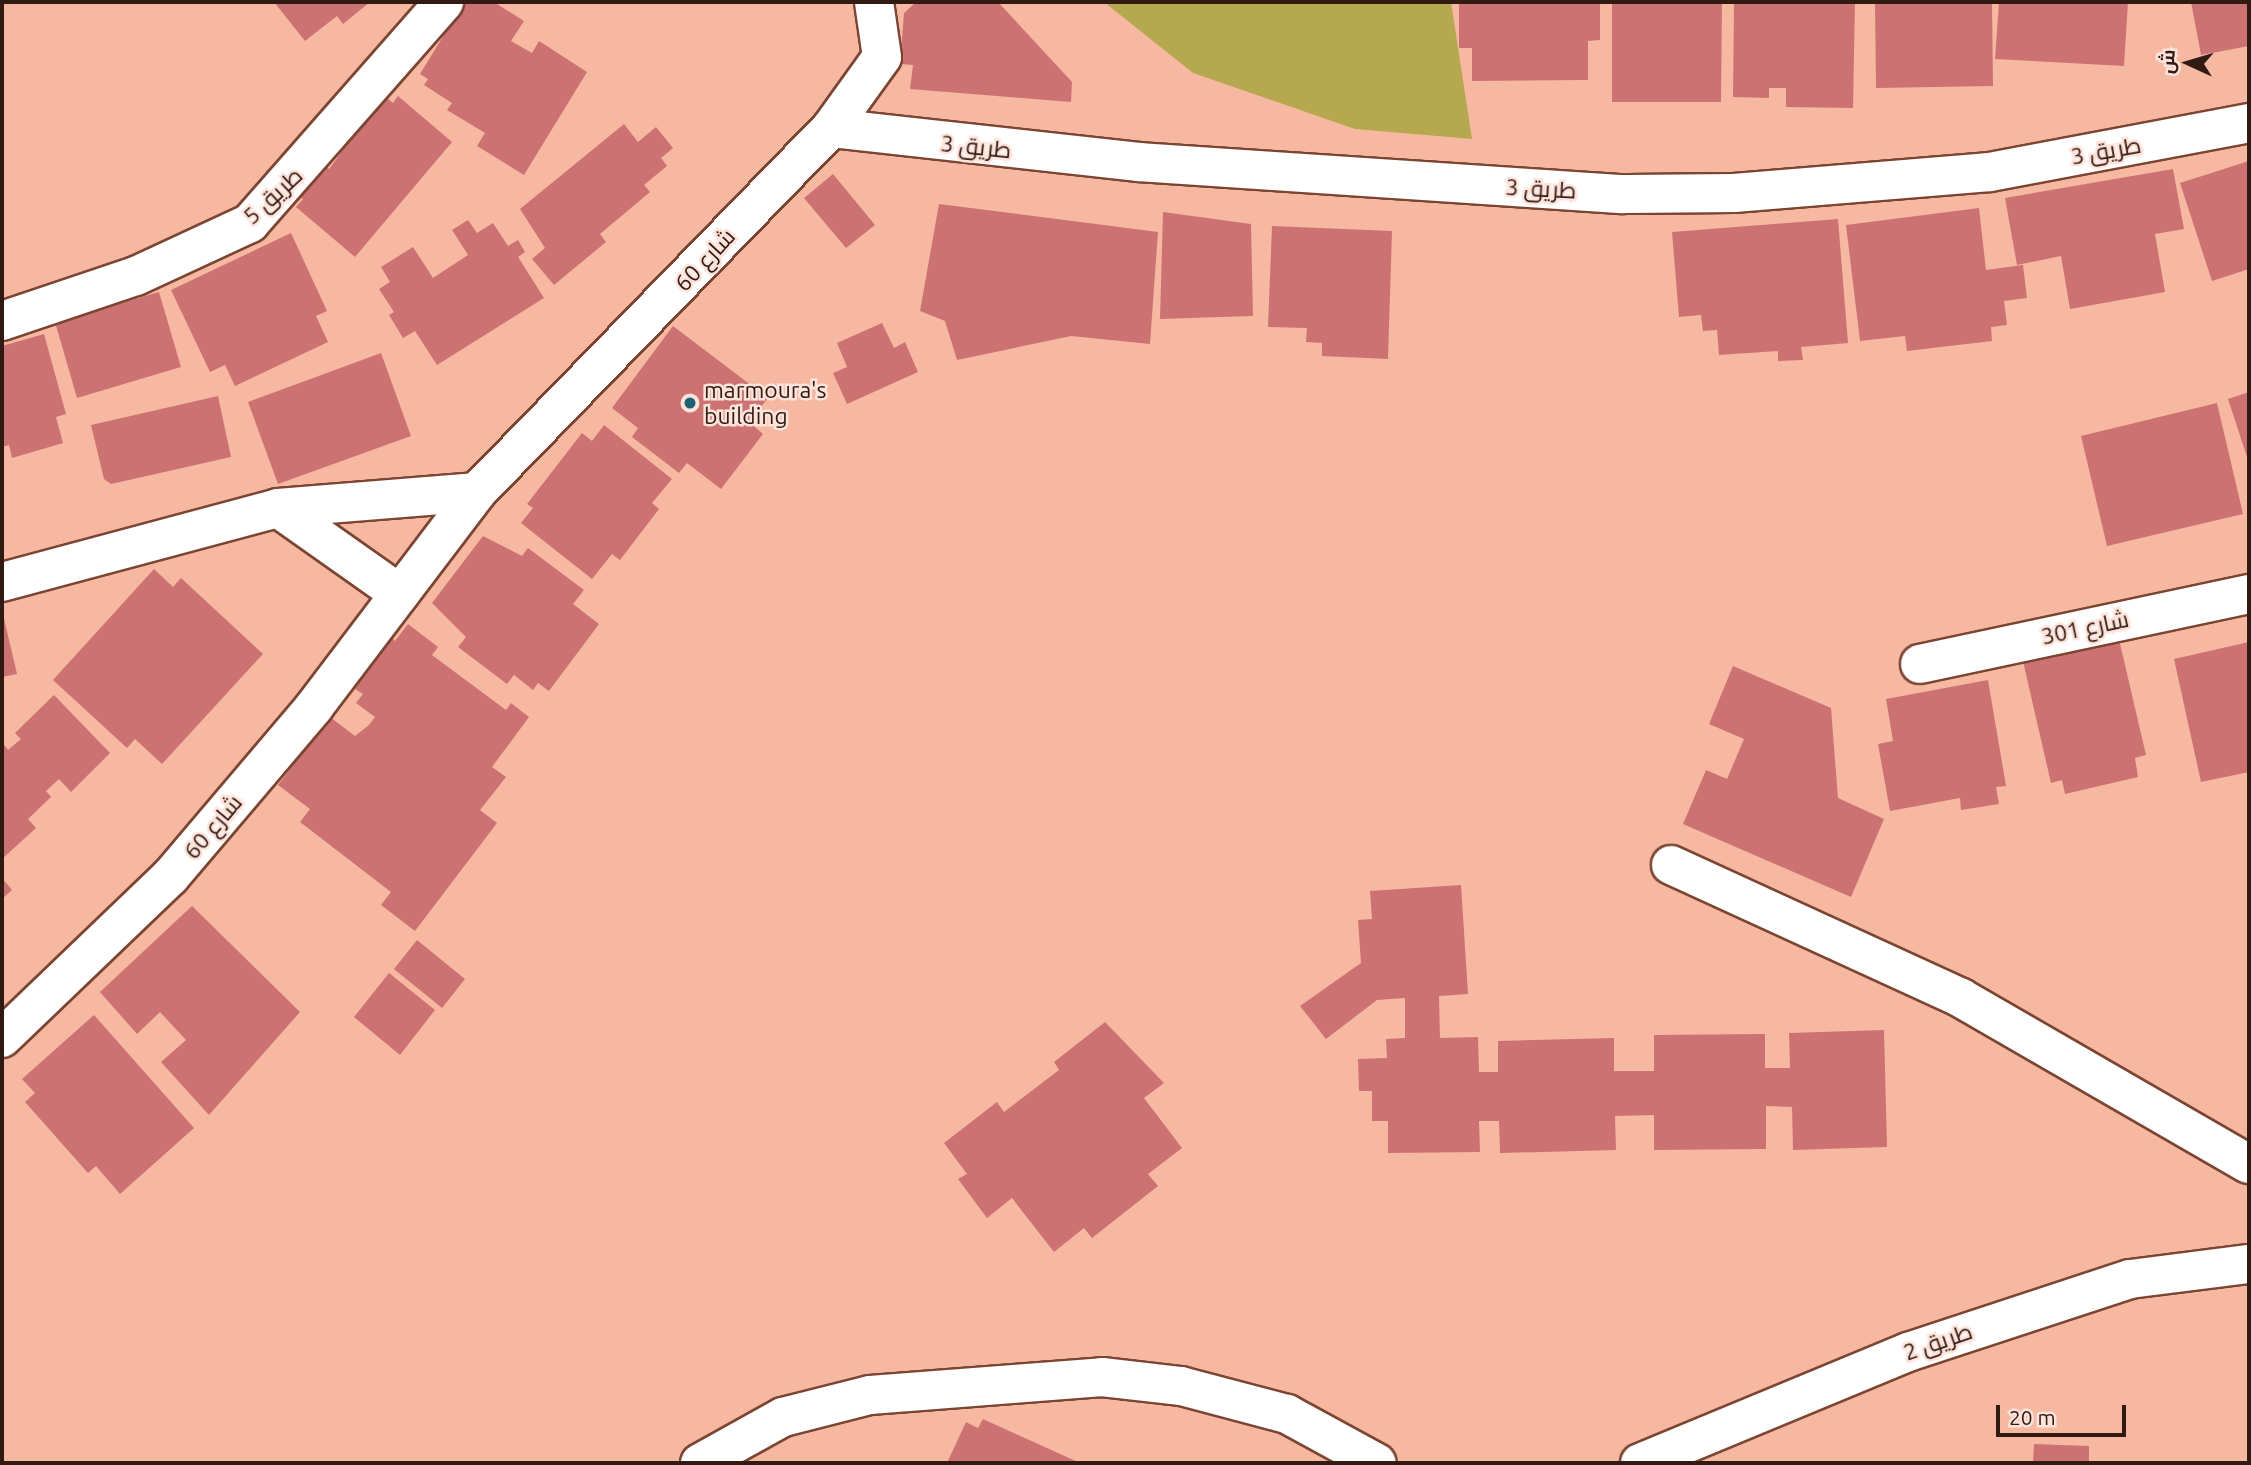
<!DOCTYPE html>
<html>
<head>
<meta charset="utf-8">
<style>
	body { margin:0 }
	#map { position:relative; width:2251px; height:1465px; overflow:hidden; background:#f7b8a2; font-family:Ubuntu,Cairo,sans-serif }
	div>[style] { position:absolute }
	.green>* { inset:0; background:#b6a84f }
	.building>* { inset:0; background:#cd7273 }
	.roads { filter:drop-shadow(2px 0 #7b4532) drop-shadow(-2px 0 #7b4532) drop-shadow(0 2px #7b4532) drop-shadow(0 -2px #7b4532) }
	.minor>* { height:38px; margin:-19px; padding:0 19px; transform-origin:19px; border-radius:19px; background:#fff }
	.dots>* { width:19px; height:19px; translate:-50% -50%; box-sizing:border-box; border:4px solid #fee3da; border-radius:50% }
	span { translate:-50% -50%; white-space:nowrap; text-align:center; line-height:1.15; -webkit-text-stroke:5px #fee3da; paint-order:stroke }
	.street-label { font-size:23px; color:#311a12 }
	.poi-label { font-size:23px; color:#311a12 }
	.left { translate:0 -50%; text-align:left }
	.frame { position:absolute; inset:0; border:4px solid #311a12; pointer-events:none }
	.north { position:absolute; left:2153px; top:28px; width:70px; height:70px; -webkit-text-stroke:5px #fee3da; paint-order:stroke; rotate:274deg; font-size:19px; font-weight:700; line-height:28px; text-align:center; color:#311a12 }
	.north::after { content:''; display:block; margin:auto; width:24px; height:32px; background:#311a12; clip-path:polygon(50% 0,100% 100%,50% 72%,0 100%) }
	.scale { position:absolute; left:1996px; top:1405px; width:130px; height:32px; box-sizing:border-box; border:4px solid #311a12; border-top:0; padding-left:9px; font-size:21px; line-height:24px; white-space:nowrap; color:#311a12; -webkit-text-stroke:5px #fee3da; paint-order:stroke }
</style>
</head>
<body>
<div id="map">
	<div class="green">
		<i style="clip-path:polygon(1104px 2px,1451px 2px,1472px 139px,1355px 129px,1193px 73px)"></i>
	</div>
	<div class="building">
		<i style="clip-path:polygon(274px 2px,370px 2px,343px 24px,337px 16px,305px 41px)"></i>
		<i style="clip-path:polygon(464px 2px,494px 2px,524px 21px,511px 41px,532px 53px,539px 41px,587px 72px,524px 175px,477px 146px,485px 133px,447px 110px,452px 103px,424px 85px,428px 79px,420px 74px)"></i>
		<i style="clip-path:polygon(916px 2px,998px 2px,1072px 82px,1071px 102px,910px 89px,913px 65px,900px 64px,904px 13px)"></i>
		<i style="clip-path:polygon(1459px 2px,1600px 2px,1600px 40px,1588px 41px,1588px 80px,1472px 81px,1472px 48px,1459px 48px)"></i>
		<i style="clip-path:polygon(1612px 2px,1722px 2px,1721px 102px,1612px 102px)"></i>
		<i style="clip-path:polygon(1734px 2px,1855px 2px,1853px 108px,1786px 107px,1786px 88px,1769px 88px,1769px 98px,1733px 97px)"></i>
		<i style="clip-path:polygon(1875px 2px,1992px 2px,1993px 86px,1876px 88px)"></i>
		<i style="clip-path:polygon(1999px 2px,2128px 2px,2124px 66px,1995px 59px)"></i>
		<i style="clip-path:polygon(2191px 2px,2249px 2px,2249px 46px,2201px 55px)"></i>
		<i style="clip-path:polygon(383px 95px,393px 103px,398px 96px,452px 142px,355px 257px,296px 207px,303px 199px,295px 192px,321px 162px,329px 169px)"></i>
		<i style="clip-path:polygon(624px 124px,638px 142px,656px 127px,673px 148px,661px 158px,667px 166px,644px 185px,650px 192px,600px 234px,606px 242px,554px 285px,532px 259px,545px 248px,520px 209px)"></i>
		<i style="clip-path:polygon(2249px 161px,2249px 269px,2212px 281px,2180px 183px)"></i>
		<i style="clip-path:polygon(2173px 169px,2184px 229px,2155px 234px,2165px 292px,2070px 309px,2061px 256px,2017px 265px,2005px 198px)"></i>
		<i style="clip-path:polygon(833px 174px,875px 225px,846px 248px,804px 198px)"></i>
		<i style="clip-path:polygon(939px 204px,1158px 232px,1150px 344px,1071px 336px,957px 360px,945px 321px,920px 311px)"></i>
		<i style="clip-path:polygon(1979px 208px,1986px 270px,2023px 265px,2027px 298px,2004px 301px,2007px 325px,1991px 327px,1992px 341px,1907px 351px,1905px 336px,1860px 341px,1846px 225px)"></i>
		<i style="clip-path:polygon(1163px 212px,1251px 224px,1253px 316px,1160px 319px)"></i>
		<i style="clip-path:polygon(1838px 219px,1848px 343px,1801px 347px,1803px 360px,1778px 361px,1778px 351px,1719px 355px,1717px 330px,1703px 331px,1701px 315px,1679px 317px,1672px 232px)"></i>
		<i style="clip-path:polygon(468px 220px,477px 233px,493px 223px,508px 246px,518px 240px,525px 252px,518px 257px,544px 298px,437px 365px,415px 331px,403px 338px,389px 315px,394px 312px,379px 289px,390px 282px,381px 267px,413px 247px,433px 278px,468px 255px,452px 230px)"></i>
		<i style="clip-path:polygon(1272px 226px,1392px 231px,1388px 359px,1322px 356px,1322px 343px,1306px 342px,1307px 328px,1268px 327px)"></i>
		<i style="clip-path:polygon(291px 233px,327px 311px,316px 316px,328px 342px,235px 386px,225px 365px,210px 372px,171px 290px)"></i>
		<i style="clip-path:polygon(159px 292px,181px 367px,77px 398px,55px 322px)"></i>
		<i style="clip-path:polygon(882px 323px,894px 348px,905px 342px,918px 372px,847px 404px,833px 373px,847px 367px,837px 343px)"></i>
		<i style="clip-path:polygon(673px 326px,768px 398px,749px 422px,763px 434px,721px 489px,687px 463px,679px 473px,632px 437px,638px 428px,612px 408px)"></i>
		<i style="clip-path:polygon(44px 334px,66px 414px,56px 417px,63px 443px,12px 458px,9px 445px,2px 447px,2px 346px)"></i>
		<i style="clip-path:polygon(381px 353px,411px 436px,278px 484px,248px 402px)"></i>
		<i style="clip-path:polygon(2249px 392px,2249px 463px,2228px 399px)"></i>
		<i style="clip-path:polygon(218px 396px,231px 457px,111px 484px,104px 479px,91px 425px)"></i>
		<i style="clip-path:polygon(2217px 403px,2243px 514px,2107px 546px,2081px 436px)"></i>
		<i style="clip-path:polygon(604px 425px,672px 479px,652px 503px,659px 509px,620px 560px,612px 554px,592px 579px,521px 523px,533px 508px,527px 504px,582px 433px,592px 441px)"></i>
		<i style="clip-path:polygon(483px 536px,522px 556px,528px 548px,584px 590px,573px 604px,599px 624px,549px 691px,538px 683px,533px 690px,514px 675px,507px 684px,458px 647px,466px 637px,432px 603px)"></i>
		<i style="clip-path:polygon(154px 569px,173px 587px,181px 578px,263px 654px,162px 764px,135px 739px,127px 748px,53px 680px)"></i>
		<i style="clip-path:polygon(2px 610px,17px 674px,2px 677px)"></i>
		<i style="clip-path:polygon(408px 624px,438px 647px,432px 655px,506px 710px,511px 703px,529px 717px,492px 767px,506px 777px,480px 810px,497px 823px,415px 931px,381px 905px,391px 892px,300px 822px,310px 809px,278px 785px,330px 717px,355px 736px,369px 725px,375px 717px,356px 703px,363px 694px,355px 689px,367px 672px,362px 665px,386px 633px,395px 641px)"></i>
		<i style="clip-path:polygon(2118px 635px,2146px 755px,2135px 758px,2138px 777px,2065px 794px,2062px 780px,2051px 783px,2022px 657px)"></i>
		<i style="clip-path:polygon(2249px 642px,2249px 772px,2201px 782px,2174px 659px)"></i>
		<i style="clip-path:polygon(1733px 666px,1831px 708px,1838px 798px,1884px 819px,1851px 897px,1683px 824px,1706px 770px,1727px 779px,1744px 739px,1709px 724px)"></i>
		<i style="clip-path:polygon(1988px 680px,2006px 786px,1996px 787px,1999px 804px,1961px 810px,1960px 798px,1890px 811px,1878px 744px,1893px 741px,1886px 699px)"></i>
		<i style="clip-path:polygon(54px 695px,110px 753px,71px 792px,59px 779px,46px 791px,51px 797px,28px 819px,36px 828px,2px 859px,2px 742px,8px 750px,21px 739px,15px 733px)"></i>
		<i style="clip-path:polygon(2px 878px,12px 890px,2px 899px)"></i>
		<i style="clip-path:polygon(1461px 885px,1468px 994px,1439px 996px,1440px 1038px,1478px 1037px,1479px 1072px,1498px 1072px,1498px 1041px,1614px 1038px,1614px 1071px,1654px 1071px,1654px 1035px,1765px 1034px,1765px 1068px,1790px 1068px,1789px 1033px,1884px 1030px,1887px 1147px,1793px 1150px,1792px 1107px,1766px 1106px,1766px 1149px,1654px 1150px,1654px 1115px,1615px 1116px,1616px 1150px,1500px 1153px,1499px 1121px,1479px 1121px,1480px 1152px,1388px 1153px,1388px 1121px,1372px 1121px,1372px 1091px,1359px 1091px,1358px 1059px,1387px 1058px,1386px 1039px,1405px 1038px,1405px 998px,1377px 1000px,1326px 1039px,1300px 1006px,1361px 963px,1358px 920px,1372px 919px,1370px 891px)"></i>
		<i style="clip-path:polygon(192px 906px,300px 1012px,209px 1115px,161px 1062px,186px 1040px,160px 1012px,137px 1034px,100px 992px)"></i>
		<i style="clip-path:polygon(417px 940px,465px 979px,442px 1008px,394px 969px)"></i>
		<i style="clip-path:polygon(389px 973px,435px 1010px,400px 1055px,354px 1017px)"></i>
		<i style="clip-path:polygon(94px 1015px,194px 1128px,120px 1194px,96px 1166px,88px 1173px,25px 1102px,35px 1093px,22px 1079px)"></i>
		<i style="clip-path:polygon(1105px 1022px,1164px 1083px,1144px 1098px,1182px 1148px,1148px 1174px,1158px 1186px,1092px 1238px,1084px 1228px,1054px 1252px,1012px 1198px,987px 1218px,958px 1179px,967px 1174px,944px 1143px,997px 1102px,1004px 1112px,1059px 1070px,1054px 1062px)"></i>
		<i style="clip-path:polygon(983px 1419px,1080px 1463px,947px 1463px,966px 1422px,978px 1428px)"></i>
		<i style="clip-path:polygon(2034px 1444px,2089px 1446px,2089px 1463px,2033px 1463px)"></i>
	</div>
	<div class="roads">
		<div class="minor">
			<i style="left:831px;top:128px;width:309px;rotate:6.3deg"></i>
			<i style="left:1138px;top:162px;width:486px;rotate:3.8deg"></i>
			<i style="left:1623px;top:194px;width:111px;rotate:-0.5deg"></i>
			<i style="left:1734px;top:193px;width:257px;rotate:-4.7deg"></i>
			<i style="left:1990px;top:172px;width:264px;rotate:-10.7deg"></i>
			<i style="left:2px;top:321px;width:141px;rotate:-18.6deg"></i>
			<i style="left:136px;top:276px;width:126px;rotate:-24.9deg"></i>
			<i style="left:250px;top:223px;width:294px;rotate:-48.7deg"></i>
			<i style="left:278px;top:508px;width:149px;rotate:35.2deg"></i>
			<i style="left:2px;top:582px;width:286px;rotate:-15deg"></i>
			<i style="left:278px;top:508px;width:200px;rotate:-4.6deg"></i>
			<i style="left:1920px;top:664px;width:336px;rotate:-12deg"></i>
			<i style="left:1671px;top:865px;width:319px;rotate:24.6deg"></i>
			<i style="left:1961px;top:998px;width:332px;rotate:30deg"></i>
			<i style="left:2px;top:1038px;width:233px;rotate:-43.8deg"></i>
			<i style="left:170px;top:877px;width:223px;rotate:-49.7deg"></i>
			<i style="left:314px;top:707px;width:270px;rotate:-52.8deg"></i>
			<i style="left:477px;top:492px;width:508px;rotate:-45.8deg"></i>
			<i style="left:831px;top:128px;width:87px;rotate:-54.3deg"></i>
			<i style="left:882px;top:57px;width:56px;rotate:-98.3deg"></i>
			<i style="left:700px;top:1463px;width:95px;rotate:-29deg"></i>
			<i style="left:783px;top:1417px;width:90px;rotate:-14.2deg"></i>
			<i style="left:870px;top:1395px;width:233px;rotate:-4.4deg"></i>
			<i style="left:1102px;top:1377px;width:80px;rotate:6.5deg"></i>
			<i style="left:1181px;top:1386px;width:110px;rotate:14.8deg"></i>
			<i style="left:1287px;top:1414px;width:102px;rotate:28.6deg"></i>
			<i style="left:1640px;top:1463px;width:290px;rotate:-22.5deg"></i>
			<i style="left:1908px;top:1352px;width:234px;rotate:-18.2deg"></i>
			<i style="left:2130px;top:1279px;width:120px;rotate:-7.2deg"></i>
		</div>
	</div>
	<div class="dots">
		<i style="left:690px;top:403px;background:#1e6174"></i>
	</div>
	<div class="street-label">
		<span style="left:976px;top:147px;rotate:6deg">طريق 3</span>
		<span style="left:2106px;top:151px;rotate:-10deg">طريق 3</span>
		<span style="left:1541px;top:189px;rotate:3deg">طريق 3</span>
		<span style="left:273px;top:196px;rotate:-43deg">طريق 5</span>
		<span style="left:705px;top:260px;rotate:-47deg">شارع 60</span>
		<span style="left:2085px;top:628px;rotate:-12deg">شارع 301</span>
		<span style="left:213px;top:827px;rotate:-50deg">شارع 60</span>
		<span style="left:1938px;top:1342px;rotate:-19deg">طريق 2</span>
	</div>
	<div class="poi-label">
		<span class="left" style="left:704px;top:403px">marmoura's<br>building</span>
	</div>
	<div class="frame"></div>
	<div class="north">ش</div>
	<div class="scale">20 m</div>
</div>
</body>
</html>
